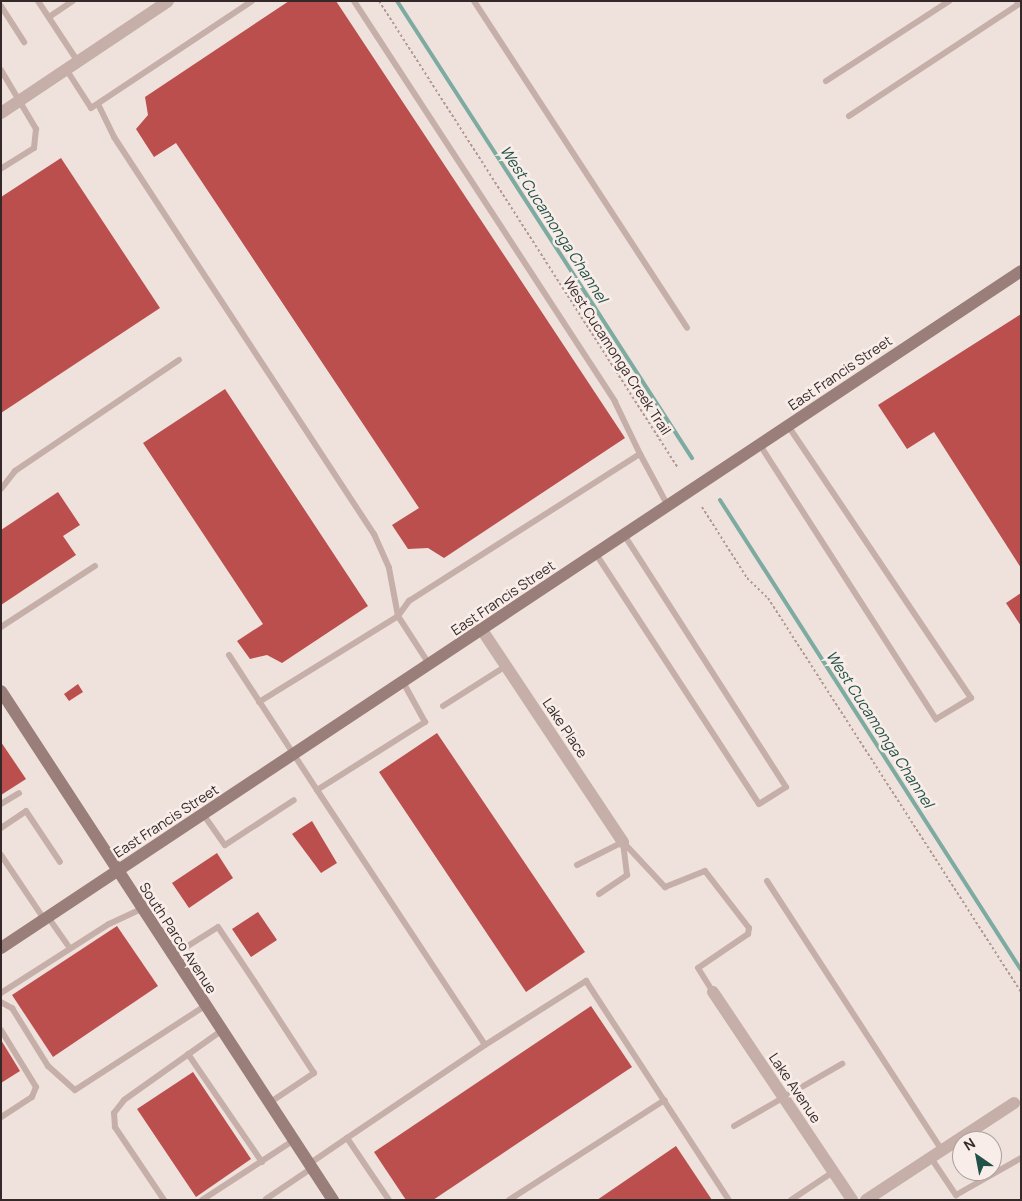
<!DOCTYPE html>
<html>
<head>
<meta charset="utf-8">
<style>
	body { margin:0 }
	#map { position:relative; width:1022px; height:1201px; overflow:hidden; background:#efe2dc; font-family:Manrope,sans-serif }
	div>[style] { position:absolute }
	.stream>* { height:4px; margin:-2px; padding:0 2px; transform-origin:2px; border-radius:2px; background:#7daaa1 }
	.building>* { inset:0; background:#bb4f4e }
	.path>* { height:2px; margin-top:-1px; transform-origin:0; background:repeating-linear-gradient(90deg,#b29993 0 2.5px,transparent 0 5px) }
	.lane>* { height:6px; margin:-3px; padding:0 3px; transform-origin:3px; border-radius:3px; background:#c6afa9 }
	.street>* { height:12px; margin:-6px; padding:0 6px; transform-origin:6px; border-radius:6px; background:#c6afa9 }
	.secondary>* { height:12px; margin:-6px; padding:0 6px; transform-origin:6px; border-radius:6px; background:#9a7e7a }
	span { translate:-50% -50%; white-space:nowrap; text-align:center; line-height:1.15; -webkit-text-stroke:5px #f8ede8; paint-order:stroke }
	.street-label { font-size:14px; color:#342928 }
	.water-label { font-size:15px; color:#21524a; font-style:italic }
	.frame { position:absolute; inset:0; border:2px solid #342928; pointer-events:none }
	.north { position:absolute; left:952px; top:1131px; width:50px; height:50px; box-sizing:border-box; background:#f8ede8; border:1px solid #aa9f9b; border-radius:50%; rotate:327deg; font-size:14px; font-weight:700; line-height:20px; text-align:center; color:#342928 }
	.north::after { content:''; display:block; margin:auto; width:18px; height:22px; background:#21524a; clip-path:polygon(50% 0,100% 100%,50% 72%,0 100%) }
</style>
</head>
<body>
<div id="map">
	<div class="stream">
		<i style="left:397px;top:1px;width:544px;rotate:57.16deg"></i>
		<i style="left:720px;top:500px;width:558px;rotate:57.36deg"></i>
	</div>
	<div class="building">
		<i style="clip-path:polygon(289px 1px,336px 1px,625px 438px,444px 558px,428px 548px,408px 549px,392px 525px,419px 508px,176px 143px,154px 157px,136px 129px,148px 115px,145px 97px)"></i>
		<i style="clip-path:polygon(61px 158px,160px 308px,1px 413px,1px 197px)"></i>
		<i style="clip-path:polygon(1021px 314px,1021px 568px,934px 432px,907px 449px,878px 405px)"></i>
		<i style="clip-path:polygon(225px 389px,368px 606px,282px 663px,267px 655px,250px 659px,237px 641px,263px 624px,143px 443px)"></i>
		<i style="clip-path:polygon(58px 492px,80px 525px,63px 536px,76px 555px,1px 605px,1px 530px)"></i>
		<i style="clip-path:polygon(1021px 593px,1021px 626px,1006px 603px)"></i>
		<i style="clip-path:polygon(78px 684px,83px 692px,69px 701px,64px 694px)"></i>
		<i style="clip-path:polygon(437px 733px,585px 952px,526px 992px,379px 772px)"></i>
		<i style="clip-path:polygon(1px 742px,26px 779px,1px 795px)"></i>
		<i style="clip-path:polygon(312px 821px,337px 863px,321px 873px,292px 834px)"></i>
		<i style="clip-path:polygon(217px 853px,233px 878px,189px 908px,172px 883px)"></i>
		<i style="clip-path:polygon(258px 912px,277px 940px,251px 957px,232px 929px)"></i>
		<i style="clip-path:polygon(117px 926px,158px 986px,53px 1057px,12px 995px)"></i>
		<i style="clip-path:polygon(591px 1006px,632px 1067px,433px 1200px,406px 1200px,374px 1152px)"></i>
		<i style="clip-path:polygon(1px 1040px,20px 1071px,1px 1083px)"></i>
		<i style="clip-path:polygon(193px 1072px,251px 1159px,196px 1197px,137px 1109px)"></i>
		<i style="clip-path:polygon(676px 1146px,712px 1200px,597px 1200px)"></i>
	</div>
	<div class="path">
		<i style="left:379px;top:1px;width:555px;rotate:57.37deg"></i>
		<i style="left:702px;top:507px;width:84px;rotate:57.6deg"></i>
		<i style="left:747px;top:578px;width:29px;rotate:44deg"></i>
		<i style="left:768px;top:598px;width:468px;rotate:57.3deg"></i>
	</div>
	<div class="lane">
		<i style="left:38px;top:1px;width:73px;rotate:56.7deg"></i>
		<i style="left:354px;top:1px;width:478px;rotate:56.9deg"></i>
		<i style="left:615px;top:402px;width:58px;rotate:64.3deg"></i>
		<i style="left:474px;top:1px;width:390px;rotate:56.9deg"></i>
		<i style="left:1px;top:6px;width:43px;rotate:57.4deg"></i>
		<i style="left:49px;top:17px;width:29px;rotate:-34deg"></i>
		<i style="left:66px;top:69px;width:46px;rotate:57.3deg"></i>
		<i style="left:91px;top:108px;width:193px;rotate:-33.6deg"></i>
		<i style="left:1px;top:70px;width:69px;rotate:59.3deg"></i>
		<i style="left:36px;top:129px;width:19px;rotate:96deg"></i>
		<i style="left:34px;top:148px;width:39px;rotate:148deg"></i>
		<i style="left:826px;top:81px;width:147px;rotate:-33deg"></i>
		<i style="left:98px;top:104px;width:37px;rotate:64deg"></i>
		<i style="left:114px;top:137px;width:475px;rotate:56.8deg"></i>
		<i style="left:374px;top:534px;width:37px;rotate:66deg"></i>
		<i style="left:389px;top:568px;width:49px;rotate:79.4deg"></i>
		<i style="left:849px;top:116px;width:204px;rotate:-33.4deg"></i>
		<i style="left:1019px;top:4px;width:4px;rotate:-124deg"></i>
		<i style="left:760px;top:445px;width:326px;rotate:57.3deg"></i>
		<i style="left:936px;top:719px;width:41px;rotate:-31deg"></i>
		<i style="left:971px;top:698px;width:328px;rotate:-123.9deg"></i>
		<i style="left:1px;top:489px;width:23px;rotate:-52deg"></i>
		<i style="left:15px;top:471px;width:198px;rotate:-34.1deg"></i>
		<i style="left:596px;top:554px;width:298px;rotate:56.9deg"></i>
		<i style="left:759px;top:804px;width:32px;rotate:-32deg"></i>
		<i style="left:786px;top:787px;width:300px;rotate:-122.7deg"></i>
		<i style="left:398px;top:616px;width:19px;rotate:-54deg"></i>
		<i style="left:409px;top:601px;width:274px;rotate:-32.5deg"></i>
		<i style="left:640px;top:454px;width:59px;rotate:61.7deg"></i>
		<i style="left:1px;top:627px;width:112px;rotate:-33deg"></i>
		<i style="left:229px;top:655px;width:161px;rotate:56.9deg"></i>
		<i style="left:317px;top:790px;width:128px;rotate:-32.2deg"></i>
		<i style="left:425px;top:722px;width:46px;rotate:-118.8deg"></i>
		<i style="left:259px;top:702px;width:163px;rotate:-31.7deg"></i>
		<i style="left:398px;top:616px;width:57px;rotate:57.1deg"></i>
		<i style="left:443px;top:706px;width:75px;rotate:-32.4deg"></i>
		<i style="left:317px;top:790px;width:305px;rotate:56.6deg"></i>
		<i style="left:485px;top:1045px;width:120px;rotate:-32.4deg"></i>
		<i style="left:586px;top:981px;width:262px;rotate:56.9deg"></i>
		<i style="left:1px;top:804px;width:21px;rotate:-31deg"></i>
		<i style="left:203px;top:814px;width:38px;rotate:55deg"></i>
		<i style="left:225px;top:845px;width:82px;rotate:-33.1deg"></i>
		<i style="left:1px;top:828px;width:30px;rotate:-34deg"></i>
		<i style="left:26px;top:811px;width:61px;rotate:56.3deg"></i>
		<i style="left:623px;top:842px;width:62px;rotate:47deg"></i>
		<i style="left:665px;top:887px;width:43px;rotate:-21.8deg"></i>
		<i style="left:705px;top:871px;width:72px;rotate:52.3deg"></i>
		<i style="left:749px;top:928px;width:6px;rotate:99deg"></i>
		<i style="left:748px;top:934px;width:60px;rotate:145.8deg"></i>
		<i style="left:698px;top:968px;width:28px;rotate:58deg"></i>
		<i style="left:1px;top:855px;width:77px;rotate:56.1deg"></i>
		<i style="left:577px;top:865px;width:51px;rotate:-26.6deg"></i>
		<i style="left:767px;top:881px;width:321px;rotate:57deg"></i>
		<i style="left:599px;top:894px;width:34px;rotate:-34deg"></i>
		<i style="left:627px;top:875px;width:33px;rotate:-97deg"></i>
		<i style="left:48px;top:917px;width:38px;rotate:55deg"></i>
		<i style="left:172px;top:956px;width:54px;rotate:-32.2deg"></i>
		<i style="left:218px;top:927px;width:65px;rotate:56.3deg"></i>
		<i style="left:254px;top:981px;width:110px;rotate:56.9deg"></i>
		<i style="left:314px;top:1073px;width:54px;rotate:146.3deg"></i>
		<i style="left:1px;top:993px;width:128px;rotate:-32.6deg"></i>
		<i style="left:109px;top:924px;width:35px;rotate:-25deg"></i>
		<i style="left:1px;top:1002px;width:13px;rotate:29deg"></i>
		<i style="left:12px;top:1008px;width:68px;rotate:58.2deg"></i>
		<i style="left:48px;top:1066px;width:36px;rotate:42deg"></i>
		<i style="left:75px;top:1090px;width:155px;rotate:-32.9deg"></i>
		<i style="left:1px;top:1030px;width:67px;rotate:58.4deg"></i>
		<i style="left:36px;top:1087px;width:11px;rotate:112deg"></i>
		<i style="left:32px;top:1097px;width:37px;rotate:147deg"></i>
		<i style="left:188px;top:1054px;width:131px;rotate:55.6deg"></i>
		<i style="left:734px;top:1126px;width:125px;rotate:-29.9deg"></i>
		<i style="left:347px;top:1138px;width:166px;rotate:-34deg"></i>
		<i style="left:931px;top:1158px;width:45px;rotate:56deg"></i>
		<i style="left:956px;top:1195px;width:75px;rotate:-29.6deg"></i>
		<i style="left:309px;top:1164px;width:46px;rotate:-34.4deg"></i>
		<i style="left:347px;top:1138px;width:75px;rotate:55.9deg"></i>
		<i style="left:266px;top:1199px;width:55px;rotate:-34deg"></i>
		<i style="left:164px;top:1200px;width:88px;rotate:-123.9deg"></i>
		<i style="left:115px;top:1127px;width:14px;rotate:-94deg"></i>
		<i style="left:114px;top:1113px;width:16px;rotate:-52deg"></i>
		<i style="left:124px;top:1100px;width:119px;rotate:-35.4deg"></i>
		<i style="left:202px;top:1200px;width:110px;rotate:-33.1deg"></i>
		<i style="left:509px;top:1200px;width:185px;rotate:-32.7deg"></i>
		<i style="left:791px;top:1200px;width:50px;rotate:-33.7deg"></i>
	</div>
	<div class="street">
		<i style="left:1px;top:113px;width:201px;rotate:-33.8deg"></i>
		<i style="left:482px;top:630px;width:255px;rotate:56.4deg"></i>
		<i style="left:713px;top:992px;width:250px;rotate:56.2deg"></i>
		<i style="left:866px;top:1200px;width:177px;rotate:-33.2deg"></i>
	</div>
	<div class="secondary">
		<i style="left:1px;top:691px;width:608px;rotate:56.89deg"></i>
		<i style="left:1px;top:948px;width:1224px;rotate:-33.57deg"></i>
	</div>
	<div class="street-label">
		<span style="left:617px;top:356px;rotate:57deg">West Cucamonga Creek Trail</span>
		<span style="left:840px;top:373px;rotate:-34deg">East Francis Street</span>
		<span style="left:503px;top:598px;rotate:-34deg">East Francis Street</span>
		<span style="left:565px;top:728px;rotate:56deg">Lake Place</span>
		<span style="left:166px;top:821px;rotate:-33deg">East Francis Street</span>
		<span style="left:178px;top:938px;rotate:57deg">South Parco Avenue</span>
		<span style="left:795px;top:1088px;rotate:56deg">Lake Avenue</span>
	</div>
	<div class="water-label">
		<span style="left:554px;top:224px;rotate:57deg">West Cucamonga Channel</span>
		<span style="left:880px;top:729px;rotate:57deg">West Cucamonga Channel</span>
	</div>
	<div class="frame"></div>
	<div class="north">N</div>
</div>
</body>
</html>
